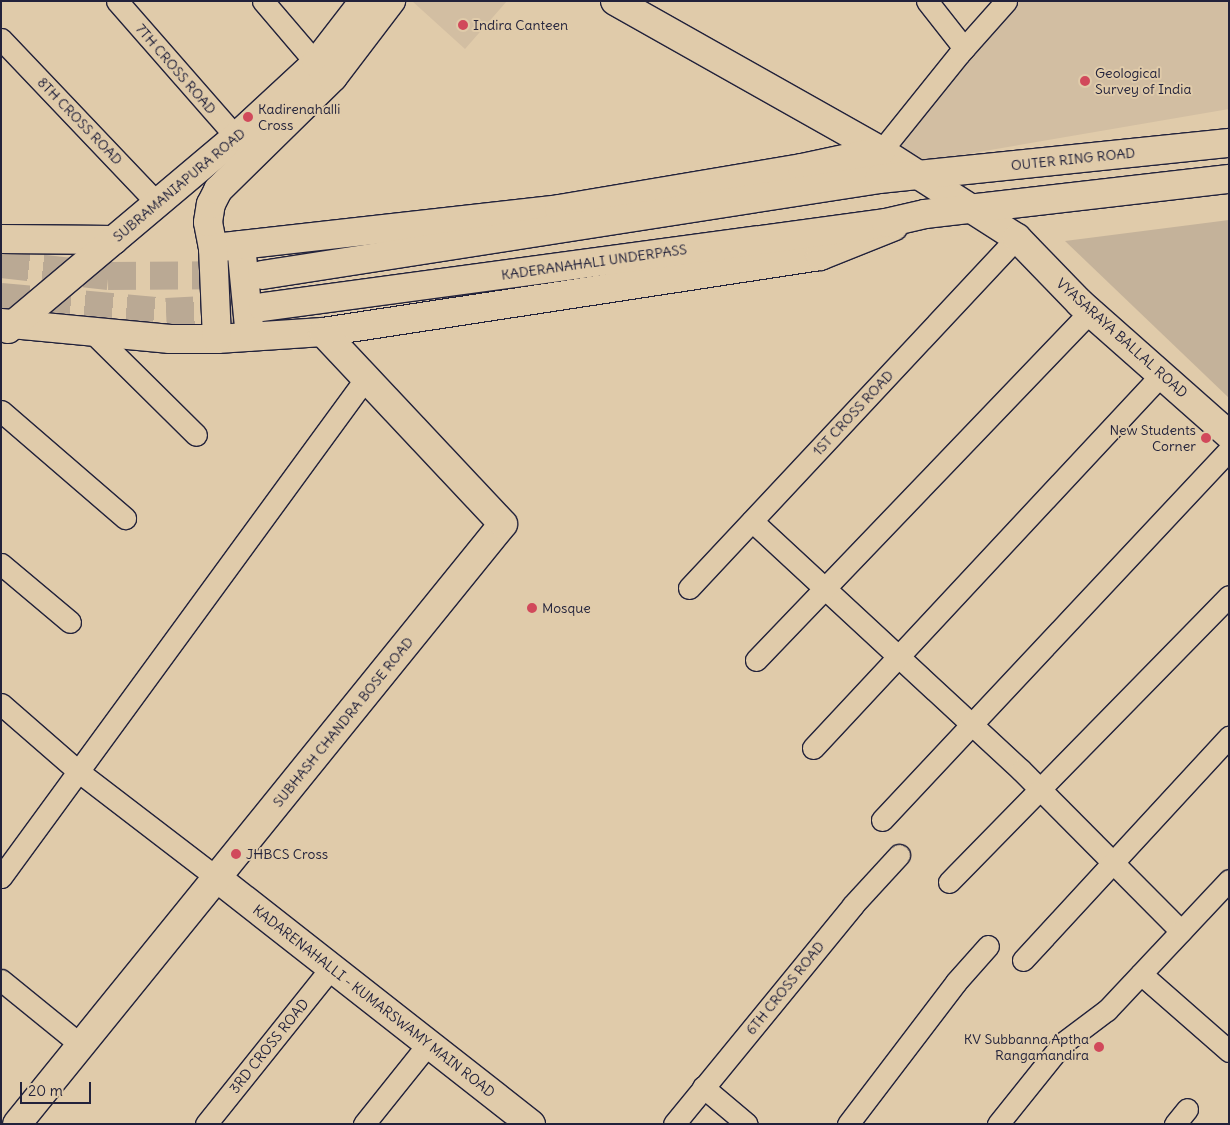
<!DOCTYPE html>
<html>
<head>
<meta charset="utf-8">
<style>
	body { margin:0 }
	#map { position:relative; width:1230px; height:1125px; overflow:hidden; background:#e0cbaa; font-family:Delius,sans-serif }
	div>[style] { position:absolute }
	.built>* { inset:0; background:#d2bea2 }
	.green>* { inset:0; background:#c4b29a }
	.highway-tunnel>* { height:28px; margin-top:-14px; transform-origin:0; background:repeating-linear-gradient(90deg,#baa994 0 28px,transparent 0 42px) }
	.roads { filter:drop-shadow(1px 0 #22223b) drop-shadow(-1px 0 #22223b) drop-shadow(0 1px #22223b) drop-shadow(0 -1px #22223b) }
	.street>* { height:21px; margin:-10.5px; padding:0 10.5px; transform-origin:10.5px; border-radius:10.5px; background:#e0cbaa }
	.secondary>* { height:28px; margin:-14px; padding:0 14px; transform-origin:14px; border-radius:14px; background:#e0cbaa }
	.highway>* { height:28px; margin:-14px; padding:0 14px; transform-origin:14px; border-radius:14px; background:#e0cbaa }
	.dots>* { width:14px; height:14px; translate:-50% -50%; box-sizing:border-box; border:2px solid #e0cbaa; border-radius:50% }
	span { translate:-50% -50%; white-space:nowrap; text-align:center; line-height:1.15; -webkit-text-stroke:4px #e0cbaa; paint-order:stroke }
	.poi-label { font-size:14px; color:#22223b }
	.left { translate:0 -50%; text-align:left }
	.right { translate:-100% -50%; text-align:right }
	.street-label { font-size:14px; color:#22223b }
	.frame { position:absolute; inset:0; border:2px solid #22223b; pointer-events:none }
	.scale { position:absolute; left:20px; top:1082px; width:71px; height:22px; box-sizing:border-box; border:2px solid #22223b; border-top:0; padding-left:6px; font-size:15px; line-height:18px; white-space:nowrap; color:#22223b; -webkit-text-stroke:4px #e0cbaa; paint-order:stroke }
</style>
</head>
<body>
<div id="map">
	<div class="built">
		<i style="clip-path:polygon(412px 1px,507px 1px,465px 49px)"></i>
		<i style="clip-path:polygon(1017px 1px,1229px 1px,1229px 109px,920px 162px,884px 136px,971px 53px)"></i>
	</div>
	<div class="green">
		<i style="clip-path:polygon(1229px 220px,1229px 398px,1065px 241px)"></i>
	</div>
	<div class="highway-tunnel">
		<i style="left:1px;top:264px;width:108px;rotate:6.4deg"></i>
		<i style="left:108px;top:276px;width:154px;rotate:-0.4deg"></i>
		<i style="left:1px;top:297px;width:166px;rotate:5.2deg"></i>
		<i style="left:166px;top:312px;width:97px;rotate:-3deg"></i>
	</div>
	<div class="roads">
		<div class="street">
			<i style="left:117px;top:1px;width:181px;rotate:48.8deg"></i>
			<i style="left:263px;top:1px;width:82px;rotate:49.5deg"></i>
			<i style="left:927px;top:1px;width:60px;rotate:51.8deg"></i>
			<i style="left:1px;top:39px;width:226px;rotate:46.4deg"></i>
			<i style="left:881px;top:151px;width:124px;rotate:-51.2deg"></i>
			<i style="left:959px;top:54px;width:71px;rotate:-48.4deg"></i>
			<i style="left:90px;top:330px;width:149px;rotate:44.7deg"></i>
			<i style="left:1px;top:411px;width:164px;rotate:40.8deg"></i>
			<i style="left:752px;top:521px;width:367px;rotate:42.8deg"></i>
			<i style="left:1021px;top:770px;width:227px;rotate:45.2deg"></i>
			<i style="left:1px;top:564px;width:90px;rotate:40deg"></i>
			<i style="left:689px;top:588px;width:480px;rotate:-46.9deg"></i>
			<i style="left:756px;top:660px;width:482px;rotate:-46.2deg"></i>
			<i style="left:1px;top:704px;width:103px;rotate:41.1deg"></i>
			<i style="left:79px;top:772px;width:174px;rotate:37.5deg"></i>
			<i style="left:813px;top:748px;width:510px;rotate:-46.99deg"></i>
			<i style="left:882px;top:820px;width:507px;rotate:-46.84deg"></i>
			<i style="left:1px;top:877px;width:618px;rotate:-53.82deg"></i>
			<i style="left:949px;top:882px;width:400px;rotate:-45.6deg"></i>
			<i style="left:1023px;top:960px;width:304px;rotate:-47.3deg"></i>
			<i style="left:1141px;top:974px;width:117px;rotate:41.2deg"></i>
			<i style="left:1px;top:980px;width:103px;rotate:39.1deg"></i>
			<i style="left:703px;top:1087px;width:57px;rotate:40.1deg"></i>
			<i style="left:206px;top:1124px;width:200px;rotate:-51.3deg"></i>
			<i style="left:364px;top:1124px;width:102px;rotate:-51.3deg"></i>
			<i style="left:674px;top:1124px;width:283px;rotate:-50.7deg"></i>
			<i style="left:853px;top:905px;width:68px;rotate:-47.4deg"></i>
			<i style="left:848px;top:1124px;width:178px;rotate:-52.7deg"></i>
			<i style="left:956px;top:982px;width:48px;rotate:-48.4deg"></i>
			<i style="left:998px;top:1124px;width:104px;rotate:-51.3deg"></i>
			<i style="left:1063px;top:1043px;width:55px;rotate:-36.9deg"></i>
			<i style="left:1107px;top:1010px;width:178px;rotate:-46.8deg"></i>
			<i style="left:1175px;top:1124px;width:19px;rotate:-51deg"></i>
		</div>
		<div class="secondary">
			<i style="left:615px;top:1px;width:305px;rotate:29.4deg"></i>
			<i style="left:881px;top:151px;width:161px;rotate:32.6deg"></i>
			<i style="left:1017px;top:238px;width:91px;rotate:45.9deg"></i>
			<i style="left:1080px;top:303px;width:199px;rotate:41.5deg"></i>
			<i style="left:1px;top:239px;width:113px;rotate:0.5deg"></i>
			<i style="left:241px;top:245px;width:92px;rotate:84.4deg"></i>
			<i style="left:213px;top:248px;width:348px;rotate:-6.4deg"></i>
			<i style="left:559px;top:209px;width:246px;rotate:-9.6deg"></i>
			<i style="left:802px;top:168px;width:81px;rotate:-12.1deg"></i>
			<i style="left:1px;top:323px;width:170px;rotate:5.4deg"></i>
			<i style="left:170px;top:339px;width:47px"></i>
			<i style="left:217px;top:339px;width:106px;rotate:-3.8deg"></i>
			<i style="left:323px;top:332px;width:503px;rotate:-8.69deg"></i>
			<i style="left:820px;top:256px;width:79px;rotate:-21.7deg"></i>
			<i style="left:8px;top:329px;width:298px;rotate:-40.1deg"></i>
			<i style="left:236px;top:137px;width:109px;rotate:-42.8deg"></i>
			<i style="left:316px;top:63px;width:78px;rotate:-52.3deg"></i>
			<i style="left:217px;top:339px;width:91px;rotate:-92.5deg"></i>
			<i style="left:213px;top:248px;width:26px;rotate:-101deg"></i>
			<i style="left:208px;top:222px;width:18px;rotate:-81deg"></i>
			<i style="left:211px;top:204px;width:16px;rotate:-63deg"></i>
			<i style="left:218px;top:190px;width:161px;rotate:-44.5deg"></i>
			<i style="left:333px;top:77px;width:96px;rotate:-52.7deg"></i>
			<i style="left:217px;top:878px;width:399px;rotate:38.1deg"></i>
			<i style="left:17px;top:1124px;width:772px;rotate:-50.99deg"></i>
			<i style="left:503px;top:524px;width:263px;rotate:-133.2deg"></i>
		</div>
		<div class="highway">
			<i style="left:262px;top:275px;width:624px;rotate:-8.84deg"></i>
			<i style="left:879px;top:179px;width:352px;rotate:-5.9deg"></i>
			<i style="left:263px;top:307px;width:629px;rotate:-7.68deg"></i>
			<i style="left:886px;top:223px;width:40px;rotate:-13deg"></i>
			<i style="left:925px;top:214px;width:306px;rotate:-6.6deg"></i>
		</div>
	</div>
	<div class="dots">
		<i style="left:463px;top:25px;background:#d1495b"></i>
		<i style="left:1085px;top:81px;background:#d1495b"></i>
		<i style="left:248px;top:117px;background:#d1495b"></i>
		<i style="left:1206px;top:438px;background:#d1495b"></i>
		<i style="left:532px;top:608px;background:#d1495b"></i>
		<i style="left:236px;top:854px;background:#d1495b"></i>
		<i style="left:1099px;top:1047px;background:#d1495b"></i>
	</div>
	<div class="poi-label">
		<span class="left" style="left:473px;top:25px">Indira Canteen</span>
		<span class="left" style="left:1095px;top:81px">Geological<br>Survey of India</span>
		<span class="left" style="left:258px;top:117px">Kadirenahalli<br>Cross</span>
		<span class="right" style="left:1196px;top:438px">New Students<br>Corner</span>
		<span class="left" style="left:542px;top:608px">Mosque</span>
		<span class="left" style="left:246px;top:854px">JHBCS Cross</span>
		<span class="right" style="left:1089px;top:1047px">KV Subbanna Aptha<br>Rangamandira</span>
	</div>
	<div class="street-label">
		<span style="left:176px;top:69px;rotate:49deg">7TH CROSS ROAD</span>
		<span style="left:80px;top:121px;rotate:46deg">8TH CROSS ROAD</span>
		<span style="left:1073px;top:159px;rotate:-6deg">OUTER RING ROAD</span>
		<span style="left:179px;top:185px;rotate:-40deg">SUBRAMANIAPURA ROAD</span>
		<span style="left:594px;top:262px;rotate:-8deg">KADERANAHALI UNDERPASS</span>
		<span style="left:1122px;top:338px;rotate:42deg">VYASARAYA BALLAL ROAD</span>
		<span style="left:853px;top:413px;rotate:-47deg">1ST CROSS ROAD</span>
		<span style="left:343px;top:722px;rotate:-51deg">SUBHASH CHANDRA BOSE ROAD</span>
		<span style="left:785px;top:988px;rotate:-51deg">6TH CROSS ROAD</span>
		<span style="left:374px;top:1001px;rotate:38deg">KADARENAHALLI - KUMARSWAMY MAIN ROAD</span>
		<span style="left:269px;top:1046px;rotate:-51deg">3RD CROSS ROAD</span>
	</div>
	<div class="frame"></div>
	<div class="scale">20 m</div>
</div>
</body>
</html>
